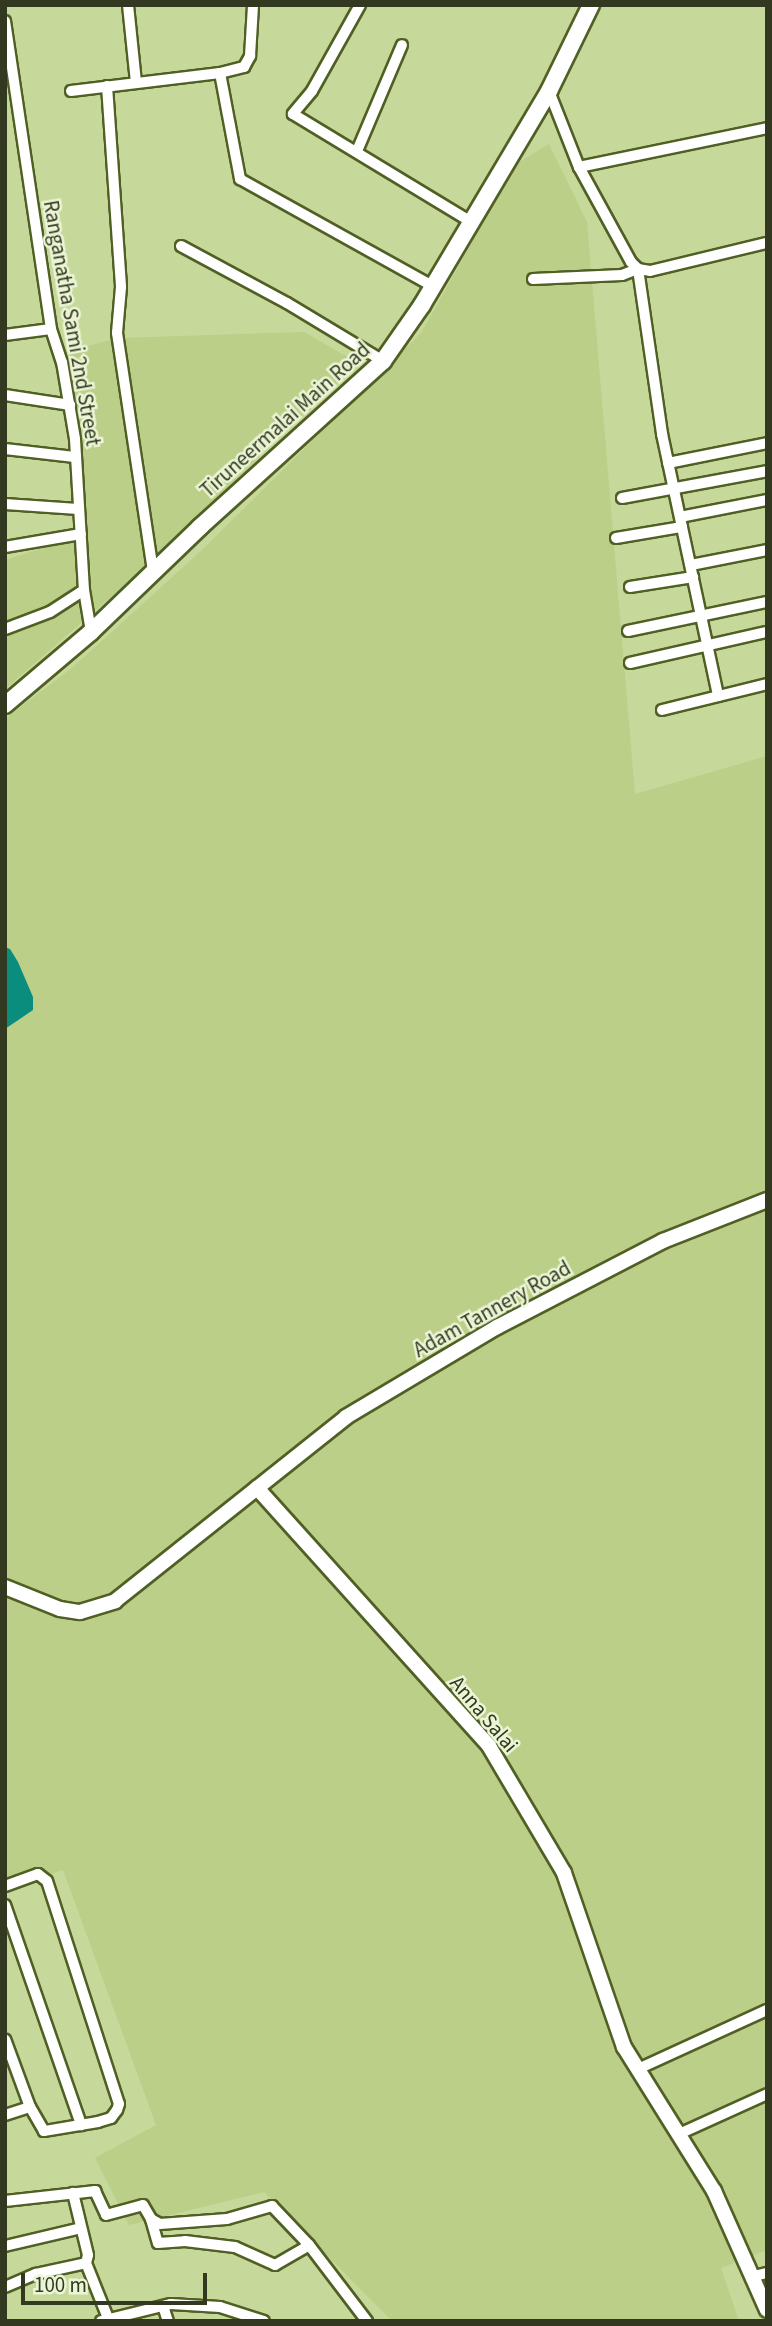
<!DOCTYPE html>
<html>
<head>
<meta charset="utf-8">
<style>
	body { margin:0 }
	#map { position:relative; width:772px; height:2326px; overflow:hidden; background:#c6d99a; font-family:"Source Sans 3",sans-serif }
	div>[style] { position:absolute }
	.built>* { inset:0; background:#bbcf89 }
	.water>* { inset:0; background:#0b8d7e }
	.roads { filter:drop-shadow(2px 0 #505f24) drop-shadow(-2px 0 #505f24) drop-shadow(0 2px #505f24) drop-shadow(0 -2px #505f24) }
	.minor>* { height:10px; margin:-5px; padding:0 5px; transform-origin:5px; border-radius:5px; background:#fff }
	.tertiary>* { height:14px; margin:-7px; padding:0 7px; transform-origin:7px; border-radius:7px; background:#fff }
	.secondary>* { height:16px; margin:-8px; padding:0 8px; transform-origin:8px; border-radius:8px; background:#fff }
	span { translate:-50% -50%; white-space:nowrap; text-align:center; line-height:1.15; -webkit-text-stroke:5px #ebf5d6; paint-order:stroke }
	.street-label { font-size:21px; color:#323920 }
	.frame { position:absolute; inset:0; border:7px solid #323920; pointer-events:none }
	.scale { position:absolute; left:21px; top:2273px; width:186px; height:32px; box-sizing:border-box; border:4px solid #323920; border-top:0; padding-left:9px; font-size:21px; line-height:24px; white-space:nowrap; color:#323920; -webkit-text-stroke:5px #ebf5d6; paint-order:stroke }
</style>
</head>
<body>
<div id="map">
	<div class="built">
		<i style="clip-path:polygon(549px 144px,587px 222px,635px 794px,767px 756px,767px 2250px,721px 2268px,739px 2321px,392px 2321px,264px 2192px,129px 2225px,95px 2158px,156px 2125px,63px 1870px,5px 1889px,5px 719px,73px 667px,204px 548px,421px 333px,516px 164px)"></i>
		<i style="clip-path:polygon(304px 332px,358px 363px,118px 591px,5px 689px,5px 560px,84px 535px,66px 352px,117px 338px)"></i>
	</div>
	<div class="water">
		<i style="clip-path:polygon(5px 947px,10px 949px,18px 962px,33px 997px,33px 1010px,5px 1029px)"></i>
	</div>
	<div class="roads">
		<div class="minor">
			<i style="left:128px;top:5px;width:77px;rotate:84.1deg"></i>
			<i style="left:360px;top:5px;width:98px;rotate:119.2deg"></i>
			<i style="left:312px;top:91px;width:30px;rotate:130deg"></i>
			<i style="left:293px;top:114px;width:207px;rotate:31.2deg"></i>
			<i style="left:5px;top:21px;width:311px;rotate:81.5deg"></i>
			<i style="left:51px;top:329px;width:35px;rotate:72deg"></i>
			<i style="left:62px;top:362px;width:78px;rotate:80.4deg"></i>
			<i style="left:75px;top:439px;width:151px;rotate:86.6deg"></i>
			<i style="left:84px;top:590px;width:43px;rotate:80.5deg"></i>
			<i style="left:220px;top:73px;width:108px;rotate:79.3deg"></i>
			<i style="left:240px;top:179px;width:220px;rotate:29.1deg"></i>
			<i style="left:107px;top:86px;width:201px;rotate:86deg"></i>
			<i style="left:121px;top:287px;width:46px;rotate:95deg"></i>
			<i style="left:117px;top:333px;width:242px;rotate:81.4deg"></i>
			<i style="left:71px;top:91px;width:150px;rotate:-6.9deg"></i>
			<i style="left:220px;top:73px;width:25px;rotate:-14deg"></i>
			<i style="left:244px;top:67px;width:13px;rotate:-61deg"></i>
			<i style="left:250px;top:56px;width:51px;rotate:-86.6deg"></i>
			<i style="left:549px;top:91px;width:82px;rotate:68.5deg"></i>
			<i style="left:579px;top:167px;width:108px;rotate:61.3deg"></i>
			<i style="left:631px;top:262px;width:10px;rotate:45deg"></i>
			<i style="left:638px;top:269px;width:12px;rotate:9deg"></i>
			<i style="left:650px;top:271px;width:120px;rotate:-13.5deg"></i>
			<i style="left:357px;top:151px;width:115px;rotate:-67deg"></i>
			<i style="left:579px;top:167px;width:192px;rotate:-11.7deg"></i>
			<i style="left:181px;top:246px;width:120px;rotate:28.3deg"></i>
			<i style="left:287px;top:303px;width:112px;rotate:31.1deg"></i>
			<i style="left:533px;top:279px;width:89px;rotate:-2.6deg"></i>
			<i style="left:622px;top:275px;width:17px;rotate:-21deg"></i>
			<i style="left:638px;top:269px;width:167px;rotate:81.7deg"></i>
			<i style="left:662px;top:434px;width:268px;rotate:77.9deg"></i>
			<i style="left:5px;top:335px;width:46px;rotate:-7.4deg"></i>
			<i style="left:5px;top:395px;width:66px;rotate:8.7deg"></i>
			<i style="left:5px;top:449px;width:70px;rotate:6.5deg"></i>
			<i style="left:668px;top:463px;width:101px;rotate:-11.4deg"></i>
			<i style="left:622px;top:498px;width:147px;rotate:-10.5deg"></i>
			<i style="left:5px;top:504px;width:73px;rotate:3.9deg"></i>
			<i style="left:680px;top:517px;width:89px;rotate:-11.1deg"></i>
			<i style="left:616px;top:538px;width:67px;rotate:-9.5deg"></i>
			<i style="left:5px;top:547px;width:77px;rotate:-9.7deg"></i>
			<i style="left:691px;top:565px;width:77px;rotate:-11.2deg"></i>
			<i style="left:630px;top:587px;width:64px;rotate:-9deg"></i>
			<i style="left:5px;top:629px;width:48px;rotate:-20.7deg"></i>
			<i style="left:50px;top:612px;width:40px;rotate:-32.9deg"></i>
			<i style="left:628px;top:631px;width:142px;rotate:-11.8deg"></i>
			<i style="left:630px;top:663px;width:140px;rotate:-12.8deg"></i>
			<i style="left:662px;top:710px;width:108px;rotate:-13.9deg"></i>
			<i style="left:5px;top:1886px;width:35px;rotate:-20deg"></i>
			<i style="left:38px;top:1874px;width:11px;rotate:38deg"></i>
			<i style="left:47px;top:1881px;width:234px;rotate:72.1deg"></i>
			<i style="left:119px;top:2104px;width:6px;rotate:108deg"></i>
			<i style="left:117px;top:2110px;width:10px;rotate:127deg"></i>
			<i style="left:111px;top:2118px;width:14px;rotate:163deg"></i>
			<i style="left:98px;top:2122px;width:55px;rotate:170.5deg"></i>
			<i style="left:44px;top:2131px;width:28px;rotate:-120deg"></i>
			<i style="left:30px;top:2107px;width:72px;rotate:-110.2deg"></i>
			<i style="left:5px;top:1905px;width:233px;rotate:70.9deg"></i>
			<i style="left:638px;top:2069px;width:142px;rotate:-24.6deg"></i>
			<i style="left:5px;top:2115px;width:26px;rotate:-18deg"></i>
			<i style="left:679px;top:2134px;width:97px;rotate:-24.4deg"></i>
			<i style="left:5px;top:2201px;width:91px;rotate:-6.3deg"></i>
			<i style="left:95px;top:2191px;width:26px;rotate:65deg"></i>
			<i style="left:106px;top:2215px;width:38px;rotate:-15deg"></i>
			<i style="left:143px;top:2205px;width:16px;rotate:60deg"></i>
			<i style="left:151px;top:2219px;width:10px;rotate:29deg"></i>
			<i style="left:160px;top:2224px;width:67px;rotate:-4.3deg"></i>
			<i style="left:227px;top:2219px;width:47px;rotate:-16.1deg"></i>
			<i style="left:272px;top:2206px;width:54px;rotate:46.5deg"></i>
			<i style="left:309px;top:2245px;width:96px;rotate:52.7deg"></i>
			<i style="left:151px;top:2219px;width:25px;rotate:74deg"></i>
			<i style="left:158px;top:2243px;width:27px;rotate:-4deg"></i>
			<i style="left:185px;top:2241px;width:50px;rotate:6.8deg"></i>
			<i style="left:235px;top:2247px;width:44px;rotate:24.2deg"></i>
			<i style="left:275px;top:2265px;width:39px;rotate:-30deg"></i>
			<i style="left:5px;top:2246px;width:78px;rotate:-13.3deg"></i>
			<i style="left:86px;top:2263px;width:59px;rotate:68.2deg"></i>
			<i style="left:754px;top:2276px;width:13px;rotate:-13deg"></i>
			<i style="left:5px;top:2287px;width:34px;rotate:-23deg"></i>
			<i style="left:36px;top:2274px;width:51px;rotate:-12.4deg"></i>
			<i style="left:86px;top:2263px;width:8px;rotate:-76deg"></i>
			<i style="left:88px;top:2255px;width:64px;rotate:-103.6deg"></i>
			<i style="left:163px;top:2306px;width:16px;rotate:72deg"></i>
			<i style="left:101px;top:2321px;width:72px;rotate:-13.7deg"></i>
			<i style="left:171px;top:2304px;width:49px;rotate:3.5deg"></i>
			<i style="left:220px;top:2307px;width:46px;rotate:17.7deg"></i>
		</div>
		<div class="tertiary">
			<i style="left:257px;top:1488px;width:347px;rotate:48deg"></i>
			<i style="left:489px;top:1746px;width:147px;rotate:59.4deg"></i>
			<i style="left:564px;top:1873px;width:184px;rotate:71deg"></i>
			<i style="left:624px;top:2047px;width:170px;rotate:58deg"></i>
			<i style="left:714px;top:2191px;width:130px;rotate:66deg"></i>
			<i style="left:5px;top:1587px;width:59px;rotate:21.8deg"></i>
			<i style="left:60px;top:1609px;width:20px;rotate:9deg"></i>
			<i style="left:80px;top:1612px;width:37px;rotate:-17deg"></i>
			<i style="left:115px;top:1601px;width:295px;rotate:-38.5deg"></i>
			<i style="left:346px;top:1417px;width:176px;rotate:-30.8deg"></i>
			<i style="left:497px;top:1327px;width:187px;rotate:-27.4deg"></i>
			<i style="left:663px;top:1241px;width:112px;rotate:-21.5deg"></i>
		</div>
		<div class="secondary">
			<i style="left:5px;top:705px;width:113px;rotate:-40.3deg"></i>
			<i style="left:91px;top:632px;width:151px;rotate:-43.9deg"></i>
			<i style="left:200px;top:527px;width:247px;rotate:-42.2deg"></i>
			<i style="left:383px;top:361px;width:68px;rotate:-55.1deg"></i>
			<i style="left:422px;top:305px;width:249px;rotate:-59.3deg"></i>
			<i style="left:549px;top:91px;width:96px;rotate:-64deg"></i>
		</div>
	</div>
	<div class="street-label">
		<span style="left:72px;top:323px;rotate:80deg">Ranganatha Sami 2nd Street</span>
		<span style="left:285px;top:420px;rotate:-42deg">Tiruneermalai Main Road</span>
		<span style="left:492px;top:1309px;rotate:-29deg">Adam Tannery Road</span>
		<span style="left:484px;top:1714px;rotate:50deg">Anna Salai</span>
	</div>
	<div class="frame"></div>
	<div class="scale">100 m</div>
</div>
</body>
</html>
